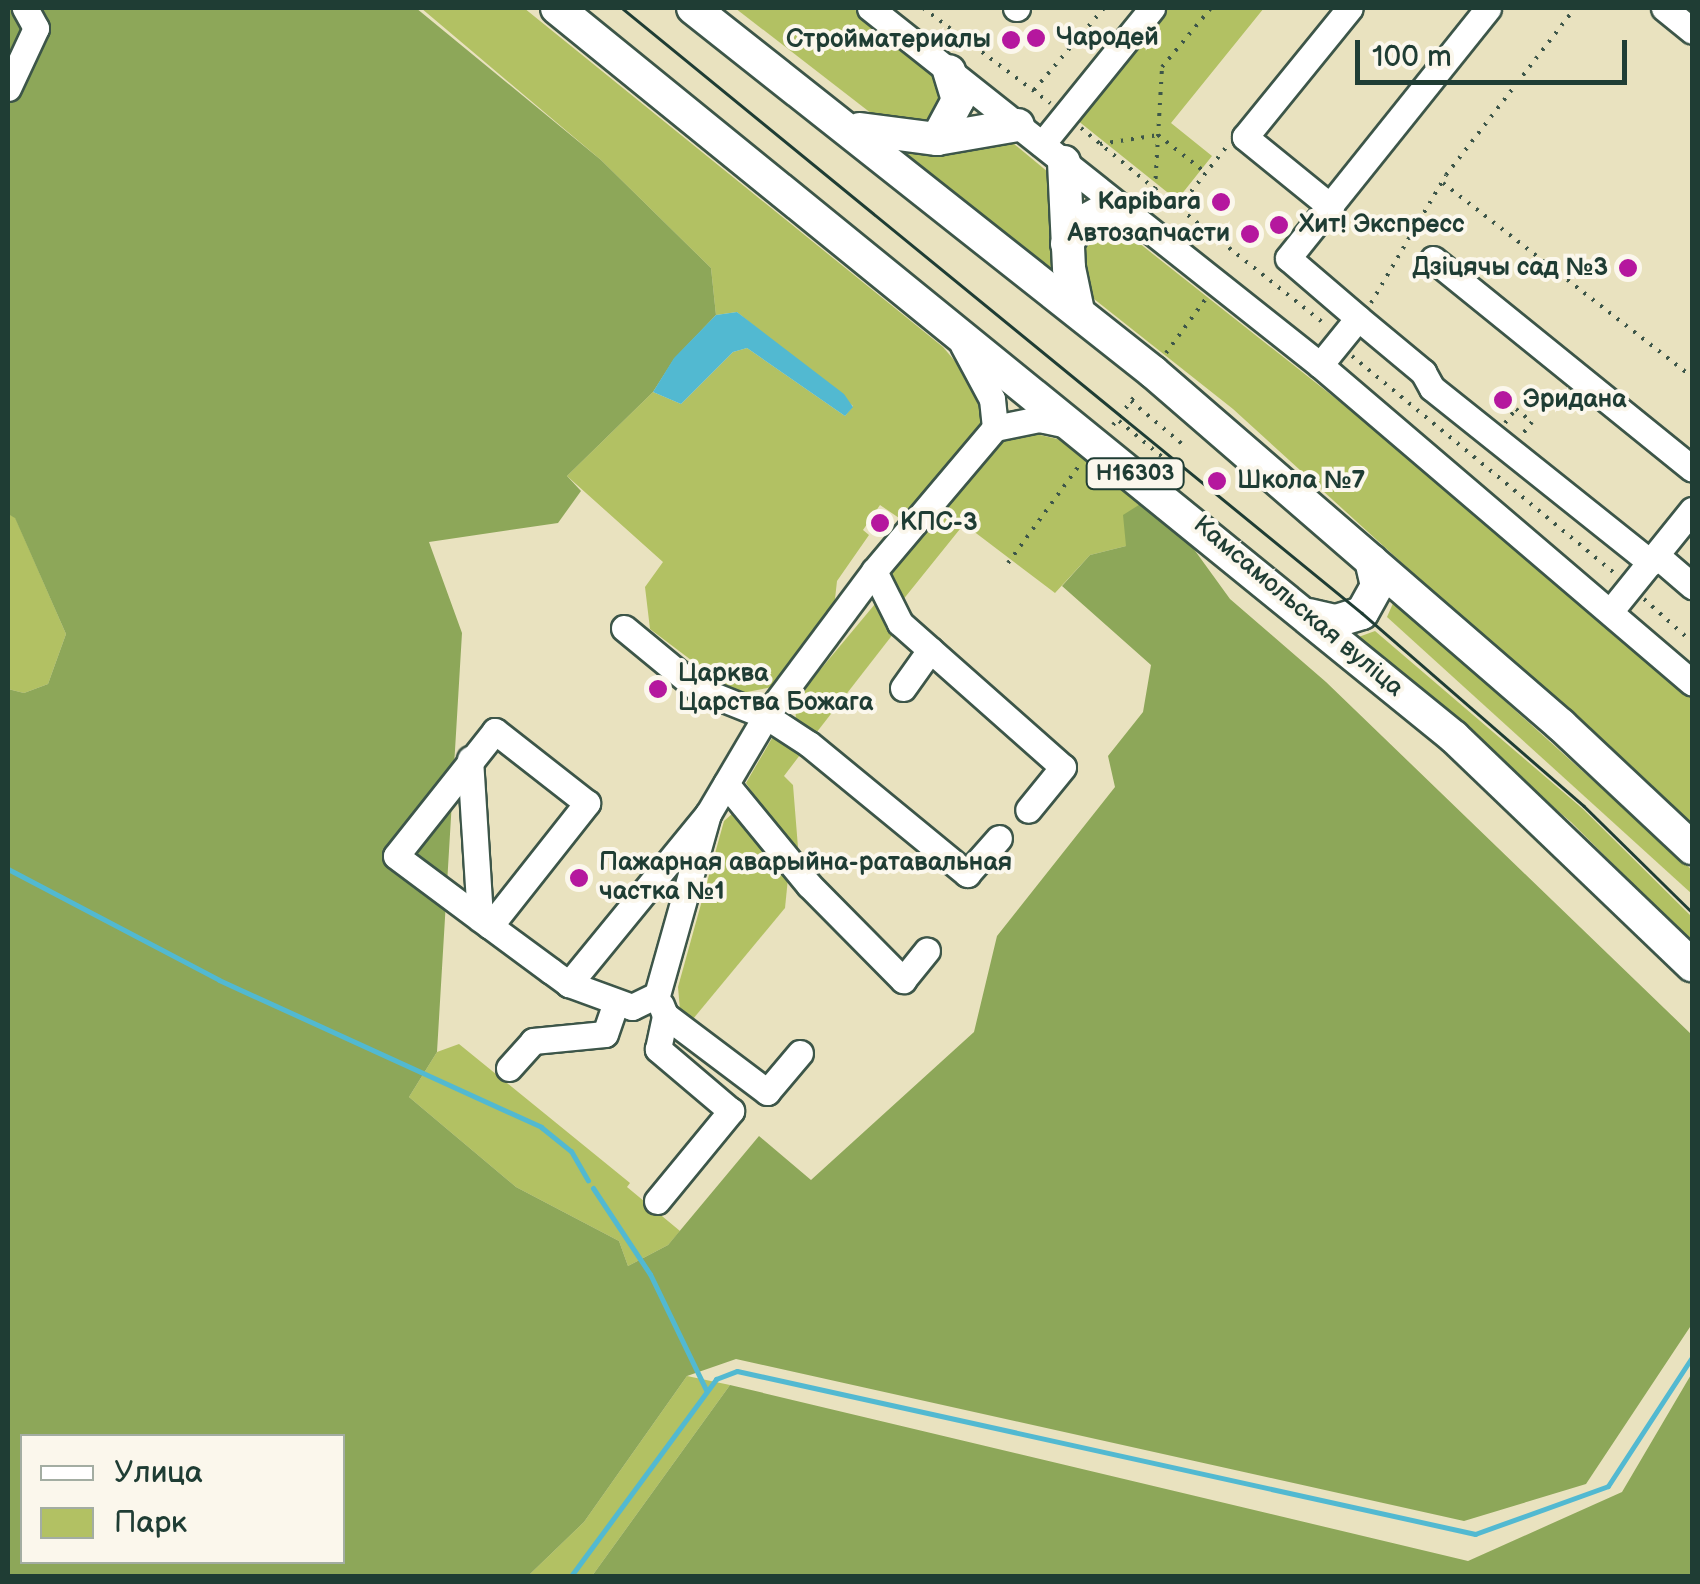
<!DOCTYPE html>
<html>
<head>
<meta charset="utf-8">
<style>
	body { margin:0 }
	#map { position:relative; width:1700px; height:1584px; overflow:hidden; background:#e9e2bf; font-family:"Balsamiq Sans",sans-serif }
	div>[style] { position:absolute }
	.green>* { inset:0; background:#b2c163 }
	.forest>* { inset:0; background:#8da759 }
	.water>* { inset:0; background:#52b9d1 }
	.stream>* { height:5px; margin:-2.5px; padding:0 2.5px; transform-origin:2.5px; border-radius:2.5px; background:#52b9d1 }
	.path>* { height:4px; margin-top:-2px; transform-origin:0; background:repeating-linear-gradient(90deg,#3d5649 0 2.5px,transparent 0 10.5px) }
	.roads { filter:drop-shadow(2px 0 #3d5649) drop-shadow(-2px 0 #3d5649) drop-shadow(0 2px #3d5649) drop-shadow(0 -2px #3d5649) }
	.minor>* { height:25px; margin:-12.5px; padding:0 12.5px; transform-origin:12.5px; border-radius:12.5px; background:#fff }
	.major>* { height:32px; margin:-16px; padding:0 16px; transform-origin:16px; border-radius:16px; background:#fff }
	.tram>* { height:2.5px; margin:-1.25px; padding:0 1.25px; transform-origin:1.25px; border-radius:1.25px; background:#1f3d34 }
	.dots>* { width:28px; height:28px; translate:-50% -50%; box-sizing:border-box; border:5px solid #fbf7ec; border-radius:50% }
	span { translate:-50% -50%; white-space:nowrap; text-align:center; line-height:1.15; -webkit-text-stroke:8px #fbf7ec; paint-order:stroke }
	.shield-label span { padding:2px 8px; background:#fbf7ec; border:2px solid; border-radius:8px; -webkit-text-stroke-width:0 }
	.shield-label { font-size:22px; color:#1f3d34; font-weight:700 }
	.poi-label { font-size:25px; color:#1f3d34; font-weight:700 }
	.left { translate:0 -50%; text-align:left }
	.right { translate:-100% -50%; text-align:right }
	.street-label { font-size:25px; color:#1f3d34 }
	.frame { position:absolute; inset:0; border:10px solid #1f3d34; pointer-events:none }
	.legend { position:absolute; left:20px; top:1434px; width:325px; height:130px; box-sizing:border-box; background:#fbf7ec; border:2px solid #a3ada2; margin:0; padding:12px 18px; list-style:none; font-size:30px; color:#1f3d34 }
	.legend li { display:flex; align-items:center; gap:20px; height:50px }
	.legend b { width:50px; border:2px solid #a3ada2 }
	.scale { position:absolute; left:1355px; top:40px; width:272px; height:45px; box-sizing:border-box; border:5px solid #1f3d34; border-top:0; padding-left:12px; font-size:30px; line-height:35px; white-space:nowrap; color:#1f3d34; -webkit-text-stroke:8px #fbf7ec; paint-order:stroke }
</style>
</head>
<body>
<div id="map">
	<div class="green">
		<i style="clip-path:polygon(421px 8px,524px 8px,943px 347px,980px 391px,989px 422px,902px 520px,880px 505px,863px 530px,869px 535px,837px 581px,834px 608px,773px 687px,736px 694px,650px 629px,645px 587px,663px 562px,567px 476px,653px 392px,681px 404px,733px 352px,747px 348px,845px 416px,853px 406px,737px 312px,716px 315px,711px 268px,601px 160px)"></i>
		<i style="clip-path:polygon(735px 8px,853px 8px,939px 77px,945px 90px,931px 121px,876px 117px)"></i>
		<i style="clip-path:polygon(1168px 8px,1264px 8px,1171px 123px,1212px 156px,1177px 200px,1077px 120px)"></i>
		<i style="clip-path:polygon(1008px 139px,1054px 177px,1058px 276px,901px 152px)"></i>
		<i style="clip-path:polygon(1100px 228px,1120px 228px,1531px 553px,1692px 698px,1692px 827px,1233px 409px,1089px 295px,1082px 246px)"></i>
		<i style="clip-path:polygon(1014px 429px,1066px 441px,1142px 503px,1126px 546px,1090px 555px,1055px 593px,964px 524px,902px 601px,890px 568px)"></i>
		<i style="clip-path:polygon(8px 514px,15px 517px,66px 634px,48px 684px,24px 693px,8px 689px)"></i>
		<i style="clip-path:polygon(1394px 601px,1692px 870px,1692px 894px,1387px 617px)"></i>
		<i style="clip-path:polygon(875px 604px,897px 629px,813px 737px,796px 721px,795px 700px)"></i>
		<i style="clip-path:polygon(1375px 631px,1583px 809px,1692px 917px,1692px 943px,1571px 822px,1353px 639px)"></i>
		<i style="clip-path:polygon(775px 733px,803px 751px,784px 776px,793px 785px,799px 860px,746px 783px)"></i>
		<i style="clip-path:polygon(733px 813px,742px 814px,789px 868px,785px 908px,693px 1019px,680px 1010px,678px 987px,724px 821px)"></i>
		<i style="clip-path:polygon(459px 1044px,630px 1183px,627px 1187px,680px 1231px,668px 1245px,628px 1266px,619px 1241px,516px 1187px,409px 1097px,437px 1052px)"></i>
		<i style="clip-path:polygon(687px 1376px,730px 1385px,592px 1576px,528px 1576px,584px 1522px)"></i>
	</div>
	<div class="forest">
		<i style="clip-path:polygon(evenodd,8px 8px,416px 8px,601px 160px,711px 268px,716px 315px,674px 359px,653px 392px,567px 476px,581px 491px,558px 523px,429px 542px,462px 633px,437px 1052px,409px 1097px,516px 1187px,619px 1241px,628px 1266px,668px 1245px,759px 1136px,811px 1180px,974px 1032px,997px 936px,1115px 787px,1108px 756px,1143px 712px,1151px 665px,1062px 586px,1090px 555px,1126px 546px,1123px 515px,1142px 503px,1188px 541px,1230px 599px,1326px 682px,1692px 1035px,1692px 1324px,1586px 1484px,1464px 1521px,736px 1359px,687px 1376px,584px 1522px,528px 1576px,8px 1576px,8px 689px,24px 693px,48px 684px,66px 634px,15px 518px,8px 514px,8px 8px,22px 1436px,342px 1436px,342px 1562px,22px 1562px,22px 1436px)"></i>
		<i style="clip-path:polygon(1692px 1373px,1692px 1576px,592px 1576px,730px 1385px,1468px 1561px,1622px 1492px)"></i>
	</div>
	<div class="water">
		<i style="clip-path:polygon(737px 312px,844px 394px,853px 407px,845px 416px,747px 348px,733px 352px,681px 404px,653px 392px,674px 358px,716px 315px)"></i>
	</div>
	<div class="stream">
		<i style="left:8px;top:869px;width:238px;rotate:27.7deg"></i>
		<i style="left:219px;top:980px;width:354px;rotate:24.5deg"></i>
		<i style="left:541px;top:1127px;width:38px;rotate:39deg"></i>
		<i style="left:571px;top:1151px;width:34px;rotate:60deg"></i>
		<i style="left:593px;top:1188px;width:103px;rotate:56.5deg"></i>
		<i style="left:650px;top:1274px;width:129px;rotate:64.2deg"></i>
		<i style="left:571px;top:1576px;width:245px;rotate:-53.6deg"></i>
		<i style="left:716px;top:1379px;width:22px;rotate:-21deg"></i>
		<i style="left:737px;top:1371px;width:756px;rotate:12.45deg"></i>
		<i style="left:1475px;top:1534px;width:141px;rotate:-19.8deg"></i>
		<i style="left:1608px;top:1486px;width:154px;rotate:-56.9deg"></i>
	</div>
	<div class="path">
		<i style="left:923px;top:8px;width:159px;rotate:36.8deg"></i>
		<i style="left:1034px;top:90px;width:108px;rotate:-49.5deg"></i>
		<i style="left:1081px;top:128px;width:96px;rotate:39.5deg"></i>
		<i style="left:1155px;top:189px;width:122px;rotate:-86.7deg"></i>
		<i style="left:1162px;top:67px;width:77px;rotate:-50.3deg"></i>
		<i style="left:1100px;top:144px;width:59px;rotate:-8.8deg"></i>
		<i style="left:1158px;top:135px;width:61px;rotate:38.4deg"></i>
		<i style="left:1443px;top:183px;width:316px;rotate:37.9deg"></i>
		<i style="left:1155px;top:189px;width:220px;rotate:38.5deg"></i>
		<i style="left:1178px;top:208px;width:80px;rotate:-51.6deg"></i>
		<i style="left:1371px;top:303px;width:148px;rotate:-59.6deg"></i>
		<i style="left:1446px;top:175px;width:211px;rotate:-52.3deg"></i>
		<i style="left:1166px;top:353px;width:66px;rotate:-53.7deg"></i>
		<i style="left:1352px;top:356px;width:340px;rotate:39.6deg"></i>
		<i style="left:1131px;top:401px;width:73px;rotate:40deg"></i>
		<i style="left:1119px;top:421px;width:70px;rotate:39.8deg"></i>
		<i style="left:1505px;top:423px;width:18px;rotate:-52deg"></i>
		<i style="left:1516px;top:409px;width:21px;rotate:39deg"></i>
		<i style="left:1532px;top:422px;width:18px;rotate:128deg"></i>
		<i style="left:1113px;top:425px;width:40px;rotate:-53deg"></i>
		<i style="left:1008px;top:563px;width:124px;rotate:-53.9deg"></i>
		<i style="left:1644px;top:599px;width:64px;rotate:41.9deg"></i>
	</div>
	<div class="roads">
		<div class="minor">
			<i style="left:870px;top:8px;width:574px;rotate:38.43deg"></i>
			<i style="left:1320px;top:365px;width:489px;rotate:40.5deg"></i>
			<i style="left:1016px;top:8px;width:1px"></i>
			<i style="left:1664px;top:8px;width:36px;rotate:39deg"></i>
			<i style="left:8px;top:88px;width:66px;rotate:-65deg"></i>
			<i style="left:36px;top:28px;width:23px;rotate:-119deg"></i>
			<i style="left:1042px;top:144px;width:175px;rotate:-51deg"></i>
			<i style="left:1331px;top:207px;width:111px;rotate:-140.9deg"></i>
			<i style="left:1245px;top:137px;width:166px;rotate:-50.9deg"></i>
			<i style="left:1433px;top:259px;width:333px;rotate:39deg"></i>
			<i style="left:1358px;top:318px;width:85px;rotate:39.7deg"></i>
			<i style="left:1423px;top:372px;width:18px;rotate:61deg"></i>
			<i style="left:1432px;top:388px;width:280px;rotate:38.6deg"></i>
			<i style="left:963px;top:345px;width:61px;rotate:61.8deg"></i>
			<i style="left:992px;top:399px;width:29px;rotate:84deg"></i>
			<i style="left:1320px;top:365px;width:60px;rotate:-51deg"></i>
			<i style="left:1358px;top:318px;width:92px;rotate:-139.4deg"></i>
			<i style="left:1288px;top:258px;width:320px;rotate:-51.3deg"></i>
			<i style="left:1656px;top:555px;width:48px;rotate:40.7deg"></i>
			<i style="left:874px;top:571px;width:58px;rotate:63.4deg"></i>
			<i style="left:900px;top:623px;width:217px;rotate:41.5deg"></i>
			<i style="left:1063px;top:767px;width:55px;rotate:129.1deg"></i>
			<i style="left:1613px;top:608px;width:126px;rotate:-51.1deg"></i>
			<i style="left:624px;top:628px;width:96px;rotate:39.5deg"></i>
			<i style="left:698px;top:689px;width:73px;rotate:21.7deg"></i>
			<i style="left:766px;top:716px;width:51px;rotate:33.1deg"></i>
			<i style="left:809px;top:744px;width:205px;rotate:39.4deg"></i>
			<i style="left:967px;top:874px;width:48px;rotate:-48.4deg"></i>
			<i style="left:903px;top:688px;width:47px;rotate:-54.6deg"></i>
			<i style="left:470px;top:759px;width:160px;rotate:86.4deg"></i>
			<i style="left:726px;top:784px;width:131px;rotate:50.6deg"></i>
			<i style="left:809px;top:885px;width:134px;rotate:45.3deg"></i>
			<i style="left:903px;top:980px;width:38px;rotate:-51deg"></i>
			<i style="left:708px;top:814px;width:220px;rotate:129.3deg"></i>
			<i style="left:569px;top:984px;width:67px;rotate:20.1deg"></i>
			<i style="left:632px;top:1007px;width:28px;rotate:-26deg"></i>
			<i style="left:657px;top:995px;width:188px;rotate:-74.3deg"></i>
			<i style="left:708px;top:814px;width:114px;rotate:-59.4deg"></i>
			<i style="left:766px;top:716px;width:181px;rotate:-53.3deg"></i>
			<i style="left:874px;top:571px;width:187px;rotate:-49.8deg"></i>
			<i style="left:995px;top:428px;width:45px;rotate:-11.6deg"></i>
			<i style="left:1039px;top:419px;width:33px;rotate:12deg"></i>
			<i style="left:490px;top:926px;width:157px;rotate:-51.7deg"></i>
			<i style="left:587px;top:803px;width:117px;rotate:-142deg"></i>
			<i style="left:495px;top:731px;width:159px;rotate:128.4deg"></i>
			<i style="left:396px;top:856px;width:117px;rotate:36.7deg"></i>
			<i style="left:490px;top:926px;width:76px;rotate:36.4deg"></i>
			<i style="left:551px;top:971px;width:22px;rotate:36deg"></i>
			<i style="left:661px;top:1005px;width:11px;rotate:68deg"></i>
			<i style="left:665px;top:1015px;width:128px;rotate:37deg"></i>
			<i style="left:767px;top:1092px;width:51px;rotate:-49.8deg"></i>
			<i style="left:509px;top:1068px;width:36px;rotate:-48deg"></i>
			<i style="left:533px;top:1041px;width:72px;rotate:-5.6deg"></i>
			<i style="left:605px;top:1034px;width:31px;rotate:-71deg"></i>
			<i style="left:657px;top:1201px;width:117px;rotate:-50.6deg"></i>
			<i style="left:731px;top:1111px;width:96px;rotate:-139.7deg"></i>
			<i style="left:658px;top:1049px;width:35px;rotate:-78deg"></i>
		</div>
		<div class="major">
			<i style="left:557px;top:8px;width:1156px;rotate:39.1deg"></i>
			<i style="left:1454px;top:737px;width:330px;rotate:43.8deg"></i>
			<i style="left:693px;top:8px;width:587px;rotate:38.35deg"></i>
			<i style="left:1153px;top:372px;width:540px;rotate:40.87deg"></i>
			<i style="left:1561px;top:725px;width:180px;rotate:43.2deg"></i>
			<i style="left:860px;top:129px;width:78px;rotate:7.4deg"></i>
			<i style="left:937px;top:139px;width:82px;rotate:-9.8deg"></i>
			<i style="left:937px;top:139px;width:44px;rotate:-61.7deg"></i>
			<i style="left:958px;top:100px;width:30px;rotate:-107deg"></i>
			<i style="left:1064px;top:162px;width:106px;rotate:87.3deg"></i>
			<i style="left:1069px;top:268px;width:44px;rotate:78.2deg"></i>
			<i style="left:1067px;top:244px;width:23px;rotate:-59deg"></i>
			<i style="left:1079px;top:224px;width:25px;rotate:-29deg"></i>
			<i style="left:1101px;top:212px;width:28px;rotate:4deg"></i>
			<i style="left:1309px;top:615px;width:28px;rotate:13deg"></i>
			<i style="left:1336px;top:621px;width:27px;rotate:-17deg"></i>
			<i style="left:1362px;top:613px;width:31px;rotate:-61deg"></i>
			<i style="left:1377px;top:586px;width:26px;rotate:-103deg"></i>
		</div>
	</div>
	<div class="tram">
		<i style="left:622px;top:8px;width:956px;rotate:39.27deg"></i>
		<i style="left:1362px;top:613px;width:294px;rotate:41deg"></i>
		<i style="left:1584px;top:806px;width:151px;rotate:44.5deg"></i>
	</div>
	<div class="dots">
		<i style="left:1036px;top:38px;background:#b5179e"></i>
		<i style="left:1011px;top:40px;background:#b5179e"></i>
		<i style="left:1221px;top:202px;background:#b5179e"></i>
		<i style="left:1279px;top:225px;background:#b5179e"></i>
		<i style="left:1250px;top:234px;background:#b5179e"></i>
		<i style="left:1628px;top:268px;background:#b5179e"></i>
		<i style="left:1503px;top:400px;background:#b5179e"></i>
		<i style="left:1217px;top:481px;background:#b5179e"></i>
		<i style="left:880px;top:523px;background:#b5179e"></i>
		<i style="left:658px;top:689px;background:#b5179e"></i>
		<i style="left:579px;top:878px;background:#b5179e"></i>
	</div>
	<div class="shield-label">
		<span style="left:1135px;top:474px">Н16303</span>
	</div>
	<div class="poi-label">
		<span class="left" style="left:1056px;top:38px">Чародей</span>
		<span class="right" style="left:991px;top:40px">Стройматериалы</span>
		<span class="right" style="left:1201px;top:202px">Kapibara</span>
		<span class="left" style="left:1299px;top:225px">Хит! Экспресс</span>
		<span class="right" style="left:1230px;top:234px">Автозапчасти</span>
		<span class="right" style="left:1608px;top:268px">Дзіцячы сад №3</span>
		<span class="left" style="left:1523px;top:400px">Эридана</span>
		<span class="left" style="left:1237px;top:481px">Школа №7</span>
		<span class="left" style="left:900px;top:523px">КПС-3</span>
		<span class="left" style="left:678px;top:689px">Царква<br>Царства Божага</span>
		<span class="left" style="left:599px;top:878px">Пажарная аварыйна-ратавальная<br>частка №1</span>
	</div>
	<div class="street-label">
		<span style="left:1298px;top:607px;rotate:40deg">Камсамольская вуліца</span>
	</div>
	<div class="frame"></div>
	<ul class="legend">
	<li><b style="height:12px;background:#fff"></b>Улица</li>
	<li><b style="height:28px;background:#b2c163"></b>Парк</li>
	</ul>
	<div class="scale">100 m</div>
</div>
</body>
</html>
